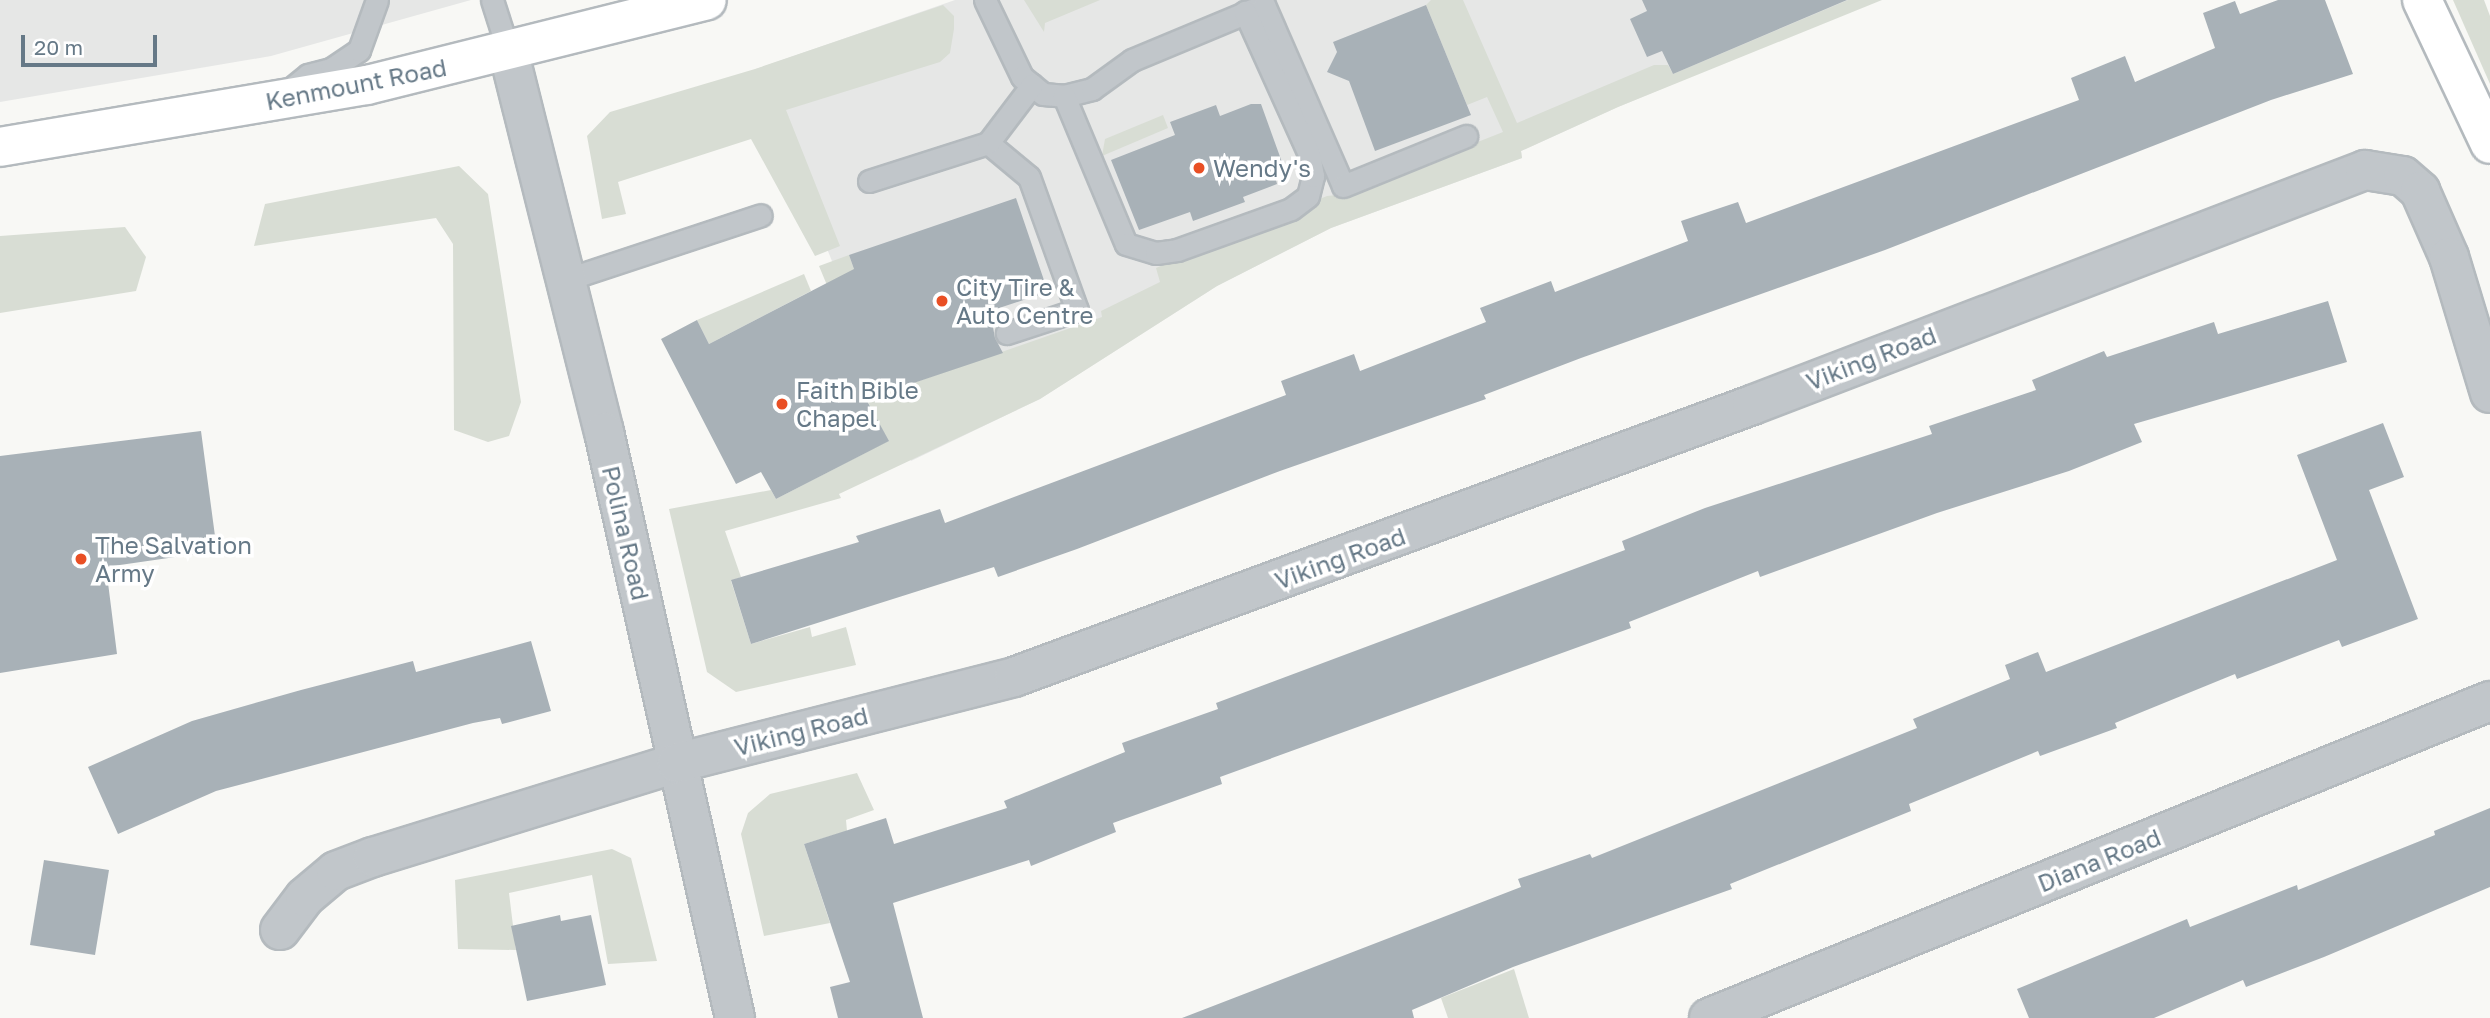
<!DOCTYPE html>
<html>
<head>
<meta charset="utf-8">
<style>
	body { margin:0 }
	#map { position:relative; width:2490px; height:1018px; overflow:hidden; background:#f8f8f5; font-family:"Golos Text",sans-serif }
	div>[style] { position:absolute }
	.built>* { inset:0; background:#e6e7e6 }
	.green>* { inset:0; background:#d8ddd4 }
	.building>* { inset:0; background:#a8b1b7 }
	.roads { filter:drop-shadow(2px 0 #b4babe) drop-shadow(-2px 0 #b4babe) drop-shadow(0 2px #b4babe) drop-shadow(0 -2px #b4babe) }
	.lane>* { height:21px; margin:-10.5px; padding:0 10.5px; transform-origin:10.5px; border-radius:10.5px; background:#c1c6ca }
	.street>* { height:38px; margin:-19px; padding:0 19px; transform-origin:19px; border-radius:19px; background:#c1c6ca }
	.primary>* { height:38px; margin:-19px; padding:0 19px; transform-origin:19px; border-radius:19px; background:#fff }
	.dots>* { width:19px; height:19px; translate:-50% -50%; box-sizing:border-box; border:4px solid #fff; border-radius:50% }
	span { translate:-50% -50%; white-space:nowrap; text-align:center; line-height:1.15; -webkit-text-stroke:7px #fff; paint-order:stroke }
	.street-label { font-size:24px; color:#667987 }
	.poi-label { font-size:24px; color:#667987 }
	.left { translate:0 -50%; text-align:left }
	.scale { position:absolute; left:21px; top:35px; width:136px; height:32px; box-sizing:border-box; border:4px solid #667987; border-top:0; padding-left:9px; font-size:21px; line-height:24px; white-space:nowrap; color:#667987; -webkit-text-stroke:5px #fff; paint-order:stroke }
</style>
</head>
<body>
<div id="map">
	<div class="built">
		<i style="clip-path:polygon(0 0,471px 0,271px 56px,0 102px)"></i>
		<i style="clip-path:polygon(955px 0,1875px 0,1618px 107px,1521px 151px,1522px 158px,1331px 228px,1217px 286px,1040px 399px,911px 461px,756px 69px)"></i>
	</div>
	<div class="green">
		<i style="clip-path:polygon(1024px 0,1100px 0,1045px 23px,1044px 32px)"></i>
		<i style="clip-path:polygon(1431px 0,1463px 0,1517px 123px,1654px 65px,1668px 65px,1673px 74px,1848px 0,1882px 0,1618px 107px,1521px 151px,1522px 158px,1331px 228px,1217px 286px,1040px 399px,839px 494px,841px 498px,725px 531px,741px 577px,731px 581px,751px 644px,810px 627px,812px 637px,846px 627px,856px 665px,736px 692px,707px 672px,669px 509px,771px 490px,776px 499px,888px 441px,850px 367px,859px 362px,819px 266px,849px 255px,896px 389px,1102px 317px,1101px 311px,1160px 282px,1156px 268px,1327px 196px,1346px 194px,1503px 132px,1487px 97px,1467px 105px,1426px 5px)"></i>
		<i style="clip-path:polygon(2453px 0,2484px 0,2490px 16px,2490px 84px)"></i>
		<i style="clip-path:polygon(943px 5px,954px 16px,954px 29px,950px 53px,940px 62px,786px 110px,840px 246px,815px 256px,751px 139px,618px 182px,626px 214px,602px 219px,587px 136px,610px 112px,755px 69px)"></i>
		<i style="clip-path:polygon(1163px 115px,1168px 128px,1102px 156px,1105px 139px)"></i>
		<i style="clip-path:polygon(459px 166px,488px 194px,521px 402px,509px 436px,488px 442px,454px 430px,453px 244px,436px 218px,254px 246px,265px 204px)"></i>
		<i style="clip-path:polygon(125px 227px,146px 257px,136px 291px,0 313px,0 236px)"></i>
		<i style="clip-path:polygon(804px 274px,811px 291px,709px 344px,697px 320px)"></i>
		<i style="clip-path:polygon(857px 773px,874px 810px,846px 820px,847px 831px,804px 844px,830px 923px,764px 936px,741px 834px,748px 813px,770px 794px)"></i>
		<i style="clip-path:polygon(612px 849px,631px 858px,657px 961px,608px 964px,592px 875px,509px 893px,516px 950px,458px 949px,455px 880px)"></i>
		<i style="clip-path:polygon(1514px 969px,1529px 1018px,1448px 1018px,1441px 998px)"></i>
	</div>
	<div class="building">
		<i style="clip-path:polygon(1642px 0,1847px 0,1673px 74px,1662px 51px,1647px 57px,1630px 19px,1647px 11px)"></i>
		<i style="clip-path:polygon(2278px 0,2325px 0,2353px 74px,2271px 100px,1885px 250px,1581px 358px,1484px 395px,1486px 399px,1280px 471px,1077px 549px,998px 577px,994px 567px,751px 644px,731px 580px,859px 542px,856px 536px,940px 509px,945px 523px,1286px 395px,1281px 381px,1354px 354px,1360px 371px,1486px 322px,1480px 308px,1551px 281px,1555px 292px,1688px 241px,1681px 221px,1738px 202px,1746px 223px,2079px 100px,2071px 78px,2125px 56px,2135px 82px,2215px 48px,2203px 13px,2235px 1px,2240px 14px)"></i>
		<i style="clip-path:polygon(1426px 5px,1471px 115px,1375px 151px,1349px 81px,1327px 72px,1337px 52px,1333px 42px)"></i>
		<i style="clip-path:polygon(1251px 104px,1261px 104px,1287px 176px,1276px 180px,1277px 184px,1243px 197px,1245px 202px,1193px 221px,1190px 212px,1139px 230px,1111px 160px,1175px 135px,1170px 122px,1216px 105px,1220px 116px)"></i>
		<i style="clip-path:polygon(1016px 198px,1048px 292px,990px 311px,995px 338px,1003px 353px,866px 399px,889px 441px,776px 499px,761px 472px,736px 484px,661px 339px,697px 320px,709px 344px,854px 269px,849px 255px)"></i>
		<i style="clip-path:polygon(2328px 301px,2347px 362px,2134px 424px,2142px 442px,2069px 471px,1937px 513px,1760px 577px,1758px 571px,1629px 622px,1631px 628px,1220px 777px,1222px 784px,1113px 823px,1116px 832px,1031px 866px,1029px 860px,893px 903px,923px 1018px,838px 1018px,830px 987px,850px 982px,804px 844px,886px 818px,894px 844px,1007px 808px,1004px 801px,1125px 752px,1122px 743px,1218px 709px,1216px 703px,1625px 550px,1622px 541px,1705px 508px,1932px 434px,1929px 426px,2036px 390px,2032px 380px,2104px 351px,2107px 357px,2214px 322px,2218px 334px)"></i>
		<i style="clip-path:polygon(2383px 423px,2404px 477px,2369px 490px,2418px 619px,2342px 647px,2339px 640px,2237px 679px,2235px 674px,2115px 723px,2117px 728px,2040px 756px,2038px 751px,1909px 804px,1911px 811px,1730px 884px,1732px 889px,1513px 967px,1412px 1010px,1414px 1018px,1182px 1018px,1521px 887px,1518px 879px,1590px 854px,1592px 858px,1917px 728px,1913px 719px,2010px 679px,2005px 665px,2038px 652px,2046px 672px,2337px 560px,2297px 455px)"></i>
		<i style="clip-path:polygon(201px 431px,217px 551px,106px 567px,117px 654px,0 673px,0 456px)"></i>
		<i style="clip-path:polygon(531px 641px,551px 711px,502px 724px,500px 718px,473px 723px,216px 791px,118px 834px,88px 767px,192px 721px,301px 690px,413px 661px,416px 672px)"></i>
		<i style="clip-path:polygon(2490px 808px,2490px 887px,2324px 957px,2246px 987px,2243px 980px,2154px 1018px,2029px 1018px,2017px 989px,2187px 919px,2190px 927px,2297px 885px,2298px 890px,2435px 835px,2434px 831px)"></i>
		<i style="clip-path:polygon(44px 860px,109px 870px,95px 955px,30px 945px)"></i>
		<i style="clip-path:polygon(560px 915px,561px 921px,591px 915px,606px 985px,527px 1001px,511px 926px)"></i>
	</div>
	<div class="roads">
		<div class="lane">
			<i style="left:492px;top:0;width:52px;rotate:72.3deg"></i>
			<i style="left:985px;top:0;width:85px;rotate:64.3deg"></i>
			<i style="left:1022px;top:77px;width:27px;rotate:39deg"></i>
			<i style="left:1043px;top:94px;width:21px;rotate:5deg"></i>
			<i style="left:1064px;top:96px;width:29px;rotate:-14deg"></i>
			<i style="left:1092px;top:89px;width:49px;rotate:-35.9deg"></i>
			<i style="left:1132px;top:60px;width:143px;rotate:-22.6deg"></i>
			<i style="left:1264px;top:5px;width:197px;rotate:66.4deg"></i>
			<i style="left:1343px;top:186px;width:133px;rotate:-22.1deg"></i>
			<i style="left:287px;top:92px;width:27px;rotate:-39deg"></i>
			<i style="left:308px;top:75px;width:24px;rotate:-15deg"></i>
			<i style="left:331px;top:69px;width:34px;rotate:-34deg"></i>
			<i style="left:359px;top:50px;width:53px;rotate:-70.2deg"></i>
			<i style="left:1064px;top:96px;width:160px;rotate:67.3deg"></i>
			<i style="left:1126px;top:244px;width:31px;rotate:17deg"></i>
			<i style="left:1156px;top:253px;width:21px;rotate:-8deg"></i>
			<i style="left:1177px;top:250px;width:121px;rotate:-19.8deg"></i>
			<i style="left:1291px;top:209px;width:21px;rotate:-37deg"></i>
			<i style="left:1308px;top:196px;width:21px;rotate:-76deg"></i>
			<i style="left:1313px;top:176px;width:22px;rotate:-100deg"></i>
			<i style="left:1309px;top:154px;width:156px;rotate:-114.3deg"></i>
			<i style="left:988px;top:143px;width:53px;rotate:39.7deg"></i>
			<i style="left:1029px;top:177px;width:141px;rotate:70.2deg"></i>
			<i style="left:1077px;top:310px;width:74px;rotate:161.8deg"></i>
			<i style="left:869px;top:181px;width:125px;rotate:-17.7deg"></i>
			<i style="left:988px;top:143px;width:73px;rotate:-52.8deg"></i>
			<i style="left:565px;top:280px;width:206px;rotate:-18.3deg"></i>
		</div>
		<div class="street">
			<i style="left:508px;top:50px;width:394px;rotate:75.9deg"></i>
			<i style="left:604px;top:432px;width:600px;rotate:77.4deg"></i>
			<i style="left:280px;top:930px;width:41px;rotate:-52.9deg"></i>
			<i style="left:305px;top:897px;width:40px;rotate:-40deg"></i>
			<i style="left:336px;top:871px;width:40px;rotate:-21deg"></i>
			<i style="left:373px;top:857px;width:318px;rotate:-17.2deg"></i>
			<i style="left:677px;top:763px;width:348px;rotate:-14.3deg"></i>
			<i style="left:1014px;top:677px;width:787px;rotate:-20.23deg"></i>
			<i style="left:1752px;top:405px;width:657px;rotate:-20.97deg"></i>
			<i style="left:2365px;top:170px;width:38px;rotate:9deg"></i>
			<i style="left:2403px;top:176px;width:23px;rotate:41deg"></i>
			<i style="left:2420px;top:191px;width:72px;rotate:66.3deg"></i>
			<i style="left:2449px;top:257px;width:142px;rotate:73.2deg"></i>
			<i style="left:1709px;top:1018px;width:843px;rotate:-22.09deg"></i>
		</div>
		<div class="primary">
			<i style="left:2422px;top:0;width:159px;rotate:64.7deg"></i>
			<i style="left:0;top:147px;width:372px;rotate:-9.6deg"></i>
			<i style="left:367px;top:85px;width:350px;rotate:-14deg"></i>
		</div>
	</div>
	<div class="dots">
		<i style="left:1199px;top:168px;background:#e94f24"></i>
		<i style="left:942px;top:301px;background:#e94f24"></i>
		<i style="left:782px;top:404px;background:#e94f24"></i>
		<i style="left:81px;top:559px;background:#e94f24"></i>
	</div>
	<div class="street-label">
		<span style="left:356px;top:84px;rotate:-11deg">Kenmount Road</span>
		<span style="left:1871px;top:358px;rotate:-21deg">Viking Road</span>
		<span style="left:626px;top:533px;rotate:77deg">Polina Road</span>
		<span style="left:1340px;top:558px;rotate:-20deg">Viking Road</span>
		<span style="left:801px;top:731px;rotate:-14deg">Viking Road</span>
		<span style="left:2099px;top:860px;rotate:-22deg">Diana Road</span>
	</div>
	<div class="poi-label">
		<span class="left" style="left:1213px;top:168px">Wendy's</span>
		<span class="left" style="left:956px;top:301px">City Tire &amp;<br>Auto Centre</span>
		<span class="left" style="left:796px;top:404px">Faith Bible<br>Chapel</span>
		<span class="left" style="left:95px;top:559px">The Salvation<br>Army</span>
	</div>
	<div class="scale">20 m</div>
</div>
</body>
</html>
